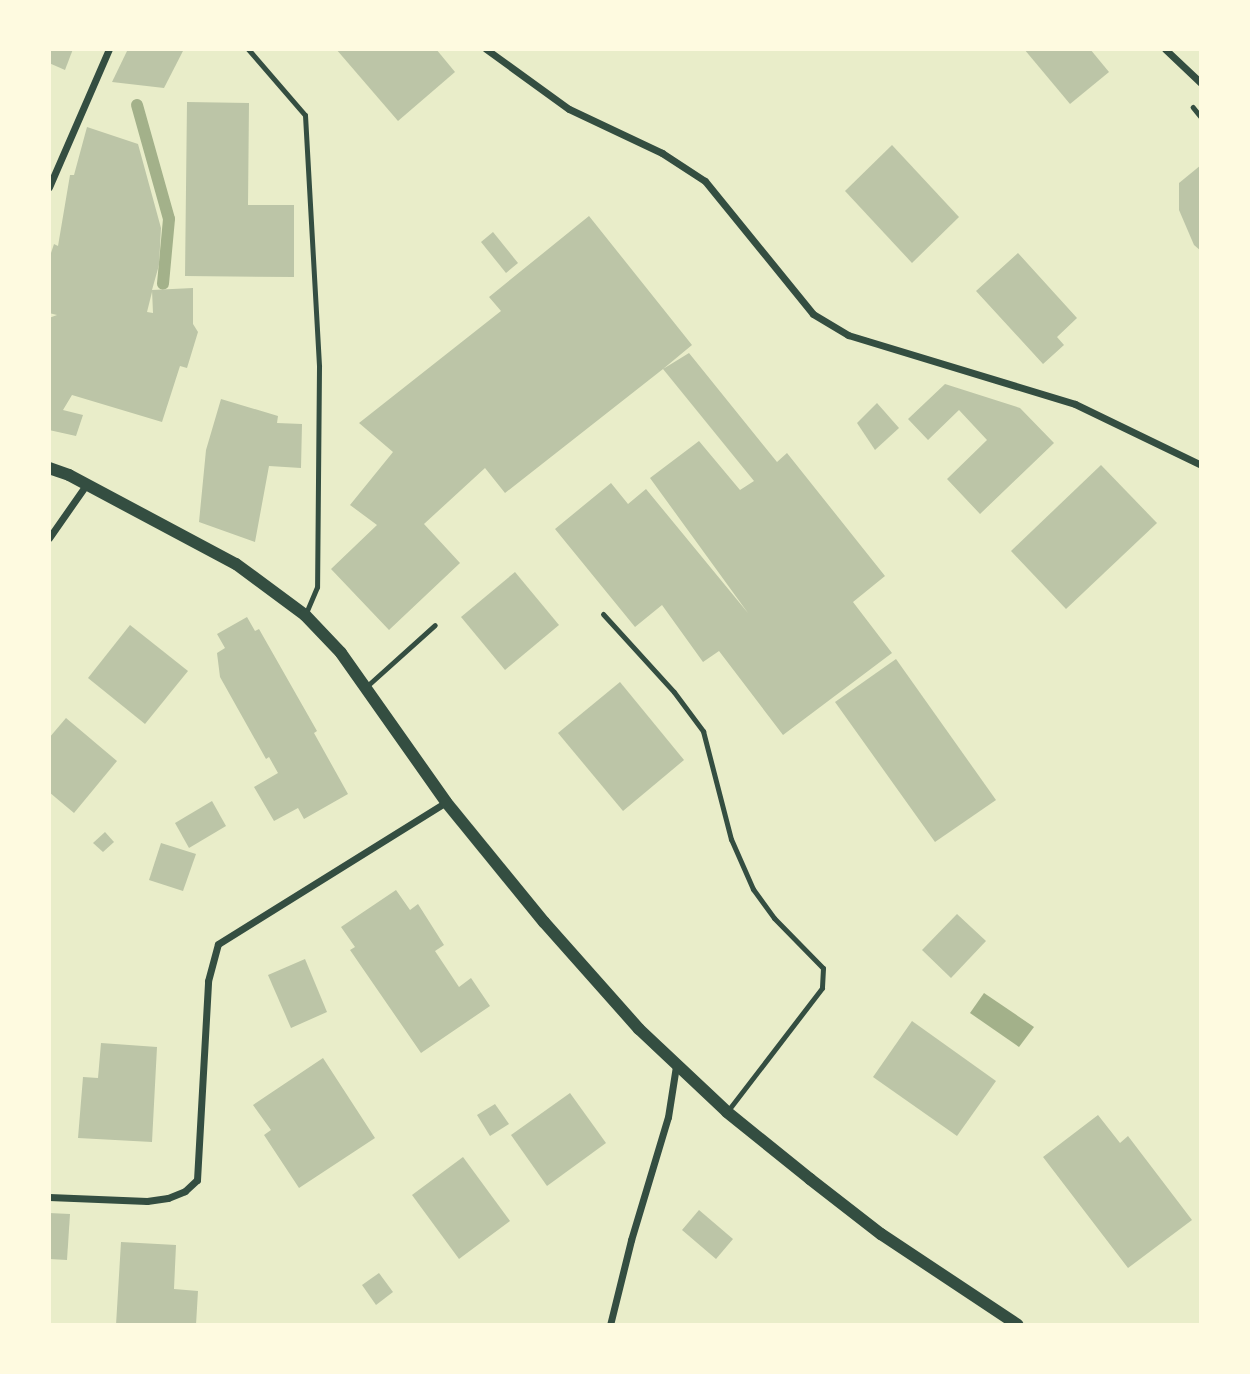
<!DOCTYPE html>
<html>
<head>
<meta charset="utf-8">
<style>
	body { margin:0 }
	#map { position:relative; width:1250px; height:1374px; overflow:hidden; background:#e9edc9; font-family:Inter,sans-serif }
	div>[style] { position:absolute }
	.water>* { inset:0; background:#a3b18a }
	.stream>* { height:12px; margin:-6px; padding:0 6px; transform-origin:6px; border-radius:6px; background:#a3b18a }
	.building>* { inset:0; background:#bcc5a7 }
	.path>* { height:4.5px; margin:-2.25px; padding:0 2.25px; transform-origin:2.25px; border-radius:2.25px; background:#344e41 }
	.service>* { height:5px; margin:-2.5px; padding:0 2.5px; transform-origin:2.5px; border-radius:2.5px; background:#344e41 }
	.minor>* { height:7px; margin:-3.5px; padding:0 3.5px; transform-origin:3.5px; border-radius:3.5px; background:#344e41 }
	.tertiary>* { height:12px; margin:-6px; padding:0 6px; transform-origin:6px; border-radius:6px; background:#344e41 }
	span { translate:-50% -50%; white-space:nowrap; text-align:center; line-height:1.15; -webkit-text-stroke:7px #fefae0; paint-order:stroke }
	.frame { position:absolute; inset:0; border:51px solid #fefae0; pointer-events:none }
</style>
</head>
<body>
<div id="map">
	<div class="water">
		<i style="clip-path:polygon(984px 993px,1034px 1027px,1019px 1047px,970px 1013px)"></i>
	</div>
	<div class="stream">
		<i style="left:137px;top:105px;width:118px;rotate:74.3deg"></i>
		<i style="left:169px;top:219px;width:65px;rotate:95.3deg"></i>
	</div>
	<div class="building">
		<i style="clip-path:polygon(49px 49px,73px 49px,65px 70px,49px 63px)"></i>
		<i style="clip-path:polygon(128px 49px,184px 49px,164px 88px,112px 82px)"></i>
		<i style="clip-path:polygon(336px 49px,436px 49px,455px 72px,398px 121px)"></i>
		<i style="clip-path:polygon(1024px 49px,1090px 49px,1109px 72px,1070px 104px)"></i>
		<i style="clip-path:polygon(187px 102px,249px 103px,248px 205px,294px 205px,294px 277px,185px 276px)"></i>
		<i style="clip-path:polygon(evenodd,87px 127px,138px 144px,161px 228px,159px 265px,152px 290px,193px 288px,193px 324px,198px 332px,187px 368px,180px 366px,162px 422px,72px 395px,63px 410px,83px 415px,76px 436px,49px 430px,49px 318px,57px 315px,49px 313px,49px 259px,54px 244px,58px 246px,70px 175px,74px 175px,87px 127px,152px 290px,153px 313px,147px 312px,152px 292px,152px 290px)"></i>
		<i style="clip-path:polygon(892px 145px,959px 217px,912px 263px,845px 191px)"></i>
		<i style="clip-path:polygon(1201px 165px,1201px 251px,1194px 245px,1179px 210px,1179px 183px)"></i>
		<i style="clip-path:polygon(589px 216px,692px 345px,663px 369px,689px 353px,777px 462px,787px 453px,885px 576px,853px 602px,892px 653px,783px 735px,719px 651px,703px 662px,662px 605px,635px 627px,555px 529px,611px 483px,628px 504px,646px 489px,748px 613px,650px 478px,699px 441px,740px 490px,754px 481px,663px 369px,505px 493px,485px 468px,424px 524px,460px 563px,389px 630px,331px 569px,377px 525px,350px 505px,393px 452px,359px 423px,501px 311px,489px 297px)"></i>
		<i style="clip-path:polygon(493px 232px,518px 263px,506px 273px,481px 242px)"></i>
		<i style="clip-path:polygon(1018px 253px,1077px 318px,1057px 337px,1064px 345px,1043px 364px,976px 291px)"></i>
		<i style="clip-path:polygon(945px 384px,1020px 408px,1054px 443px,980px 514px,947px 479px,987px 440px,959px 410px,928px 440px,908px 419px)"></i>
		<i style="clip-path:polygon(221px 399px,278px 416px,277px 423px,302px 424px,301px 468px,269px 466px,255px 542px,199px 522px,206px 450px)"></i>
		<i style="clip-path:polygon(877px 403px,899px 428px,875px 450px,857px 423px)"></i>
		<i style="clip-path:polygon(1101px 465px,1157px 523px,1066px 609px,1011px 551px)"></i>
		<i style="clip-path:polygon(515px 572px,559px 625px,505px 670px,461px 617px)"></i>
		<i style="clip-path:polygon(247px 617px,255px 631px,259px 629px,317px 731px,314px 733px,348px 794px,304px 819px,298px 808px,274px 821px,254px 787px,278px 773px,269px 757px,266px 759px,220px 677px,217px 653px,225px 648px,217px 634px)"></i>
		<i style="clip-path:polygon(130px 625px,188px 671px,145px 724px,88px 678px)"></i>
		<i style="clip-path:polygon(896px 659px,996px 800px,935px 842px,835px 702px)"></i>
		<i style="clip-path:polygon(620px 682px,684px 760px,623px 811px,558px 733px)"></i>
		<i style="clip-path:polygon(66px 718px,117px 761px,74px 813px,49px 792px,49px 738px)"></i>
		<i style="clip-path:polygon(212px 801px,226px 826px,189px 848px,175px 823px)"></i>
		<i style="clip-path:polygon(105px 832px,114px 842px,103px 852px,93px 843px)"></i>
		<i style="clip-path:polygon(161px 843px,196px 854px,183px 891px,149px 880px)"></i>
		<i style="clip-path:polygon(396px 890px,410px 910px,418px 904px,444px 945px,435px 951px,459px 987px,471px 978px,490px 1006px,421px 1053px,350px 950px,355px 947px,341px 927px)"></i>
		<i style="clip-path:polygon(957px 914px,986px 941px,951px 978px,922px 950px)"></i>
		<i style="clip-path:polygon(305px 959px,327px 1012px,291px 1028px,268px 975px)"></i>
		<i style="clip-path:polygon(912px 1021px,996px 1081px,957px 1136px,873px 1077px)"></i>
		<i style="clip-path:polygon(101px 1043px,157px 1047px,152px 1142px,78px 1138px,83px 1077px,98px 1078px)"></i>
		<i style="clip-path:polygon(323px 1058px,375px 1138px,299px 1188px,264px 1135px,271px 1130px,253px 1105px)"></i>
		<i style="clip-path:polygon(570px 1093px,606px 1143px,547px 1186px,511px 1135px)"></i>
		<i style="clip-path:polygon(495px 1104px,509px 1124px,490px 1136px,477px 1115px)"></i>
		<i style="clip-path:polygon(1098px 1115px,1120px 1143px,1128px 1136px,1192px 1220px,1128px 1268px,1043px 1157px)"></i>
		<i style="clip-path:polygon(463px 1157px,510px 1221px,459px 1259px,412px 1195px)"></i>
		<i style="clip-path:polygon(699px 1210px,733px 1239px,716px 1259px,682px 1230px)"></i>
		<i style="clip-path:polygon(49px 1213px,70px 1214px,67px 1260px,49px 1259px)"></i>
		<i style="clip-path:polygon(121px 1242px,176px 1245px,174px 1289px,198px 1291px,196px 1325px,116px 1325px)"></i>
		<i style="clip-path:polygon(379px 1273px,393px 1292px,376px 1305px,362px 1285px)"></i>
	</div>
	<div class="path">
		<i style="left:1193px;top:107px;width:13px;rotate:51deg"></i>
	</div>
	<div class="service">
		<i style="left:248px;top:49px;width:87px;rotate:49.2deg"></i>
		<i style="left:305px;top:115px;width:252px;rotate:86.8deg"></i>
		<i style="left:319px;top:367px;width:220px;rotate:90.5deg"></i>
		<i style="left:317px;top:587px;width:30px;rotate:113deg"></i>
		<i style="left:603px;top:614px;width:105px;rotate:47.7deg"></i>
		<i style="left:674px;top:692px;width:49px;rotate:53.4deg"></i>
		<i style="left:703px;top:731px;width:112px;rotate:75.5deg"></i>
		<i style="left:731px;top:839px;width:55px;rotate:66.3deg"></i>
		<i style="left:753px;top:889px;width:36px;rotate:54deg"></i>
		<i style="left:774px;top:918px;width:70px;rotate:45.6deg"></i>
		<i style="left:823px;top:968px;width:20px;rotate:93deg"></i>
		<i style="left:822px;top:988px;width:156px;rotate:127.5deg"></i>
		<i style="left:367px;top:686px;width:91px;rotate:-41.9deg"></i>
	</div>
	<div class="minor">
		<i style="left:486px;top:49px;width:102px;rotate:35.9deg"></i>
		<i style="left:569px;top:109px;width:103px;rotate:25.3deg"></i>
		<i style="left:662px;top:153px;width:51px;rotate:33.1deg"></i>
		<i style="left:705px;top:181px;width:171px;rotate:50.9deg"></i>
		<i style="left:813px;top:314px;width:41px;rotate:31deg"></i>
		<i style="left:848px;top:335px;width:237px;rotate:16.9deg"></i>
		<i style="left:1075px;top:404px;width:140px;rotate:25.8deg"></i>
		<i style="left:1165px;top:49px;width:50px;rotate:43.4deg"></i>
		<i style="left:49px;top:187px;width:150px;rotate:-66.5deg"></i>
		<i style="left:49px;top:538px;width:65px;rotate:-55.1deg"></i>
		<i style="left:49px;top:1197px;width:98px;rotate:2.3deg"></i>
		<i style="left:147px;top:1201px;width:21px;rotate:-8deg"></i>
		<i style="left:168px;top:1198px;width:18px;rotate:-22deg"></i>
		<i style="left:185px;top:1191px;width:16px;rotate:-43deg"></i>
		<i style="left:197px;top:1180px;width:199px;rotate:-86.8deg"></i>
		<i style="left:208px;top:981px;width:38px;rotate:-75deg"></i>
		<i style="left:218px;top:944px;width:269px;rotate:-31.9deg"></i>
		<i style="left:610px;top:1325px;width:88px;rotate:-76.1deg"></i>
		<i style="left:631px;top:1240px;width:128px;rotate:-73.3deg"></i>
		<i style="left:668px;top:1117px;width:52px;rotate:-81.1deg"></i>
	</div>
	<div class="tertiary">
		<i style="left:49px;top:468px;width:21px;rotate:19deg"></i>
		<i style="left:69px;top:475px;width:189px;rotate:28.1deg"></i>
		<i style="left:236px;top:564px;width:86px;rotate:36.5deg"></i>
		<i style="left:305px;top:615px;width:52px;rotate:46.5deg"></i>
		<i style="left:341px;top:653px;width:182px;rotate:54.8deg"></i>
		<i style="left:446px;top:802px;width:155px;rotate:50.8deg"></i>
		<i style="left:544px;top:922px;width:143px;rotate:48.4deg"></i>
		<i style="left:639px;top:1029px;width:121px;rotate:43.3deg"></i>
		<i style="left:727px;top:1112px;width:107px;rotate:38.9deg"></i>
		<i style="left:810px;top:1179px;width:90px;rotate:37.8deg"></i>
		<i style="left:881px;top:1234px;width:164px;rotate:33.6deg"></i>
	</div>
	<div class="frame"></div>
</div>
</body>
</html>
